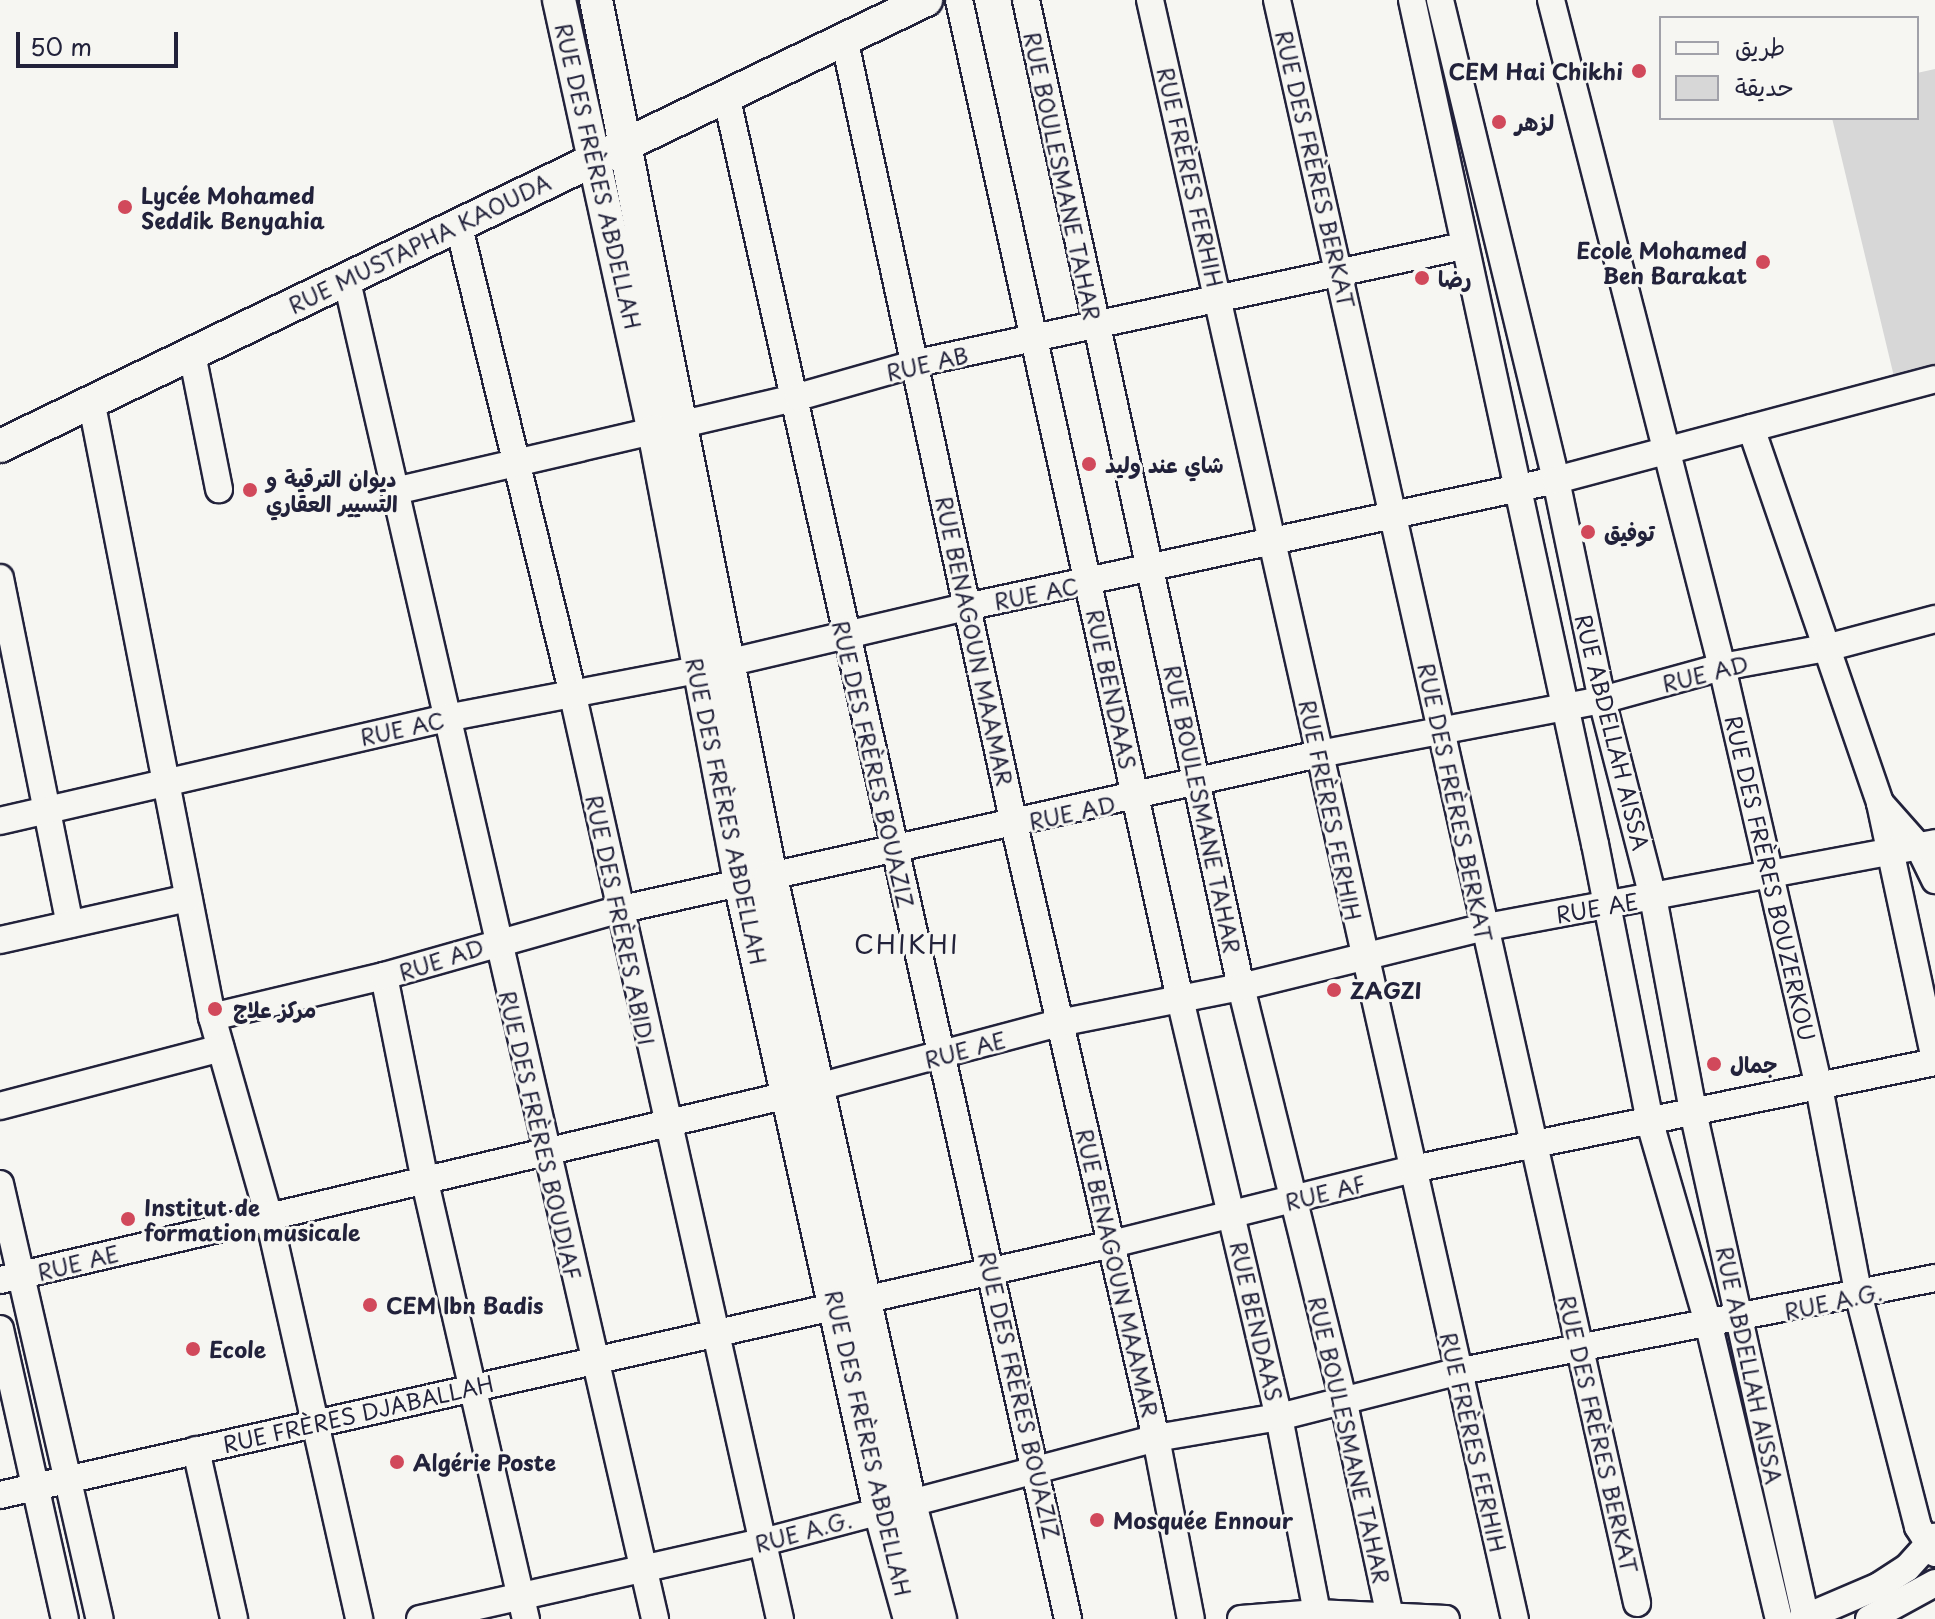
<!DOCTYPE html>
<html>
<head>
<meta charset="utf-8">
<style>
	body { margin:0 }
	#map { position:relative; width:1935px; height:1619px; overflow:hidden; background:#f6f6f2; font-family:"Playpen Sans","Playpen Sans Arabic",sans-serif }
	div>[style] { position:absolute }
	.green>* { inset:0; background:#d7d7d7 }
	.roads { filter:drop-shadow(2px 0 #22223b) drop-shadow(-2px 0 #22223b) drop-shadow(0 2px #22223b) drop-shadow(0 -2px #22223b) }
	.minor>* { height:26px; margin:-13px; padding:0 13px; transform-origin:13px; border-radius:13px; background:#f6f6f2 }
	.major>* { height:32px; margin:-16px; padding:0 16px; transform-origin:16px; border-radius:16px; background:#f6f6f2 }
	.dots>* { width:22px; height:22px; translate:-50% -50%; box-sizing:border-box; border:4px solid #f6f6f2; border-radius:50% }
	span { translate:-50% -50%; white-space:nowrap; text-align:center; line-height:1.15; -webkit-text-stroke:6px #f6f6f2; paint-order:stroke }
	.poi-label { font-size:22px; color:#22223b; font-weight:700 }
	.right { translate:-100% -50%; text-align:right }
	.left { translate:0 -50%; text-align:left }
	.street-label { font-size:22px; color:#22223b }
	.quarter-label { font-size:26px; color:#22223b; letter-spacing:2px }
	.legend { position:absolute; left:1659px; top:16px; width:260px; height:104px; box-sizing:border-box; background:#f6f6f2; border:2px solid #a1a1a9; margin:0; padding:10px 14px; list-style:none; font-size:24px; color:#22223b }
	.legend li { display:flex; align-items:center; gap:16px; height:40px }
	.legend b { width:40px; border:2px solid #a1a1a9 }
	.scale { position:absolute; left:16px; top:32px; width:162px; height:36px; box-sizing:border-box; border:4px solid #22223b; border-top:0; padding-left:10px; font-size:24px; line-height:28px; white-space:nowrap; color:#22223b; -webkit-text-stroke:6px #f6f6f2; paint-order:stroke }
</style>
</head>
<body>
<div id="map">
	<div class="green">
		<i style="clip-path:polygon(1935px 69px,1935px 374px,1896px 385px,1832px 118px,1917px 118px,1917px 73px)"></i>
	</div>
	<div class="roads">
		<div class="minor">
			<i style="left:959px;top:0;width:1023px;rotate:77.53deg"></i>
			<i style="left:1180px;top:999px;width:430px;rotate:76.7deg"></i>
			<i style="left:1279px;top:1417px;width:200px;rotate:79deg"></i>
			<i style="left:1026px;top:0;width:1010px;rotate:77.71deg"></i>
			<i style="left:1241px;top:987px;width:424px;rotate:76.1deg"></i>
			<i style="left:1343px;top:1399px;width:222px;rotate:77.8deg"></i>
			<i style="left:1150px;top:0;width:1660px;rotate:77.3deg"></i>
			<i style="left:1277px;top:0;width:1643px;rotate:77.34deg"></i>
			<i style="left:1412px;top:0;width:864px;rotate:77.77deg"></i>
			<i style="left:1595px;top:844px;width:284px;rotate:78.8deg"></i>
			<i style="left:1650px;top:1123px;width:211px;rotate:73.8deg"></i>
			<i style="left:1709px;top:1326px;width:301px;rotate:76.6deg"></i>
			<i style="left:1440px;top:0;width:494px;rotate:76.4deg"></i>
			<i style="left:1556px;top:480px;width:225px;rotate:78.2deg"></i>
			<i style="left:1602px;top:700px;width:203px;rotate:75.5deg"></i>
			<i style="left:1653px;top:897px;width:223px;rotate:79.4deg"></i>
			<i style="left:1694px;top:1116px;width:515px;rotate:77.45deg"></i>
			<i style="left:1551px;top:0;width:689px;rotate:75.62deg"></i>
			<i style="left:1722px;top:667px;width:431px;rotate:77deg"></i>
			<i style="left:1819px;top:1087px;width:214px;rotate:79.2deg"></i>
			<i style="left:1859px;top:1297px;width:237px;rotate:75.6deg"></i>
			<i style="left:1918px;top:1527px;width:31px;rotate:57deg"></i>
			<i style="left:844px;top:38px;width:804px;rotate:77.8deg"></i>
			<i style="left:1014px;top:824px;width:630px;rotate:76.98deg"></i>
			<i style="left:1156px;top:1438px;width:184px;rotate:79.1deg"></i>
			<i style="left:726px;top:95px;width:1562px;rotate:77.35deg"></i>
			<i style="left:458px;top:223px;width:487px;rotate:76.3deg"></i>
			<i style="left:573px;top:696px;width:946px;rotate:77.36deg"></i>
			<i style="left:346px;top:277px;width:1377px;rotate:77.03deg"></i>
			<i style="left:192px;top:354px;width:138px;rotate:78.7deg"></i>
			<i style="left:91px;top:400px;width:629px;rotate:78.9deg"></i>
			<i style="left:212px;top:1017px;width:205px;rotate:74.1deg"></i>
			<i style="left:268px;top:1214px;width:415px;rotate:77.3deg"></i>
			<i style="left:1751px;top:428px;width:397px;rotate:71deg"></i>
			<i style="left:1880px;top:803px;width:262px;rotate:77.9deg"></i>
			<i style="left:395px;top:491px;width:414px;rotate:-13.1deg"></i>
			<i style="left:798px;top:397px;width:124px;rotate:-15.9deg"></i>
			<i style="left:917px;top:363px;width:558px;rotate:-12.09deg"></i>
			<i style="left:0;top:578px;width:353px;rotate:78.6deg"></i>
			<i style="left:1880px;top:803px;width:59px;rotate:48.4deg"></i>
			<i style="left:1919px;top:847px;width:37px;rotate:64deg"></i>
			<i style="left:0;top:821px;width:458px;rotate:-13deg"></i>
			<i style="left:446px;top:718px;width:256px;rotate:-10.8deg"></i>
			<i style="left:697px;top:670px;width:276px;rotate:-13.2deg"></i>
			<i style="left:966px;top:607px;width:604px;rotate:-12.15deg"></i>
			<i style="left:1556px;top:480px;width:392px;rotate:-14.9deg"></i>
			<i style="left:0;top:940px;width:193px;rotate:-12.6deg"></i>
			<i style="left:384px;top:976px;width:210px;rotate:78.7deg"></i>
			<i style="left:425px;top:1182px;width:449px;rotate:77deg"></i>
			<i style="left:212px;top:1017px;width:177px;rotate:-13.4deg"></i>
			<i style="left:384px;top:976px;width:243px;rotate:-15.8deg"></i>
			<i style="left:618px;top:910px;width:718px;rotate:-12.55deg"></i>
			<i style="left:1319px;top:754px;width:288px;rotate:-10.8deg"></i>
			<i style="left:1602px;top:700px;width:124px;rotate:-15.4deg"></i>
			<i style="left:1722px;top:667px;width:106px;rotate:-10.4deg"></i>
			<i style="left:1826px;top:648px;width:113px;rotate:-14.9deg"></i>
			<i style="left:0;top:1106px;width:228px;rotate:-14.7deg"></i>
			<i style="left:0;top:1184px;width:446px;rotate:77.1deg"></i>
			<i style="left:0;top:1280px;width:809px;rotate:-13.21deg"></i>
			<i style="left:788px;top:1095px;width:280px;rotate:-14.9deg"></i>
			<i style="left:1059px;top:1023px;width:186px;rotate:-11.2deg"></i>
			<i style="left:1241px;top:987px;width:248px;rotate:-13.8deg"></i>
			<i style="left:1482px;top:928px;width:461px;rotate:-10.6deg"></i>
			<i style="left:0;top:1329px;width:297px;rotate:77.4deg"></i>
			<i style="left:196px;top:1450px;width:173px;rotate:77.3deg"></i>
			<i style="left:0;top:1495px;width:1140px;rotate:-12.72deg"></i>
			<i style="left:1112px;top:1244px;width:310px;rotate:-14deg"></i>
			<i style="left:1413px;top:1169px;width:533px;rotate:-11.58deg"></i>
			<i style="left:420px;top:1619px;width:352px;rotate:-12.7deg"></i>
			<i style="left:763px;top:1542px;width:407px;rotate:-14.8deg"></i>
			<i style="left:1156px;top:1438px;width:125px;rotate:-9.7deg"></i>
			<i style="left:1279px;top:1417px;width:183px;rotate:-14.3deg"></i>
			<i style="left:1456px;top:1372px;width:488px;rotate:-11.1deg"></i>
			<i style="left:1241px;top:1619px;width:76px;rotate:-4.5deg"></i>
			<i style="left:1317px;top:1613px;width:129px;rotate:2.7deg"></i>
			<i style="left:1802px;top:1619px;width:84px;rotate:-23.2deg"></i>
			<i style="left:1879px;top:1586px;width:33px;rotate:-33deg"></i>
			<i style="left:1907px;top:1568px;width:42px;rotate:-47.9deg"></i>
			<i style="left:1869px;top:1619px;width:75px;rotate:-28.6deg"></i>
		</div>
		<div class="major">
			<i style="left:559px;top:0;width:441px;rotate:77.6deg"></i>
			<i style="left:654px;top:431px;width:464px;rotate:79.2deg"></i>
			<i style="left:741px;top:887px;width:639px;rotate:77.44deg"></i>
			<i style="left:880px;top:1511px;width:112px;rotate:74.5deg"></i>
			<i style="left:596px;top:0;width:894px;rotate:78.72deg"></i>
			<i style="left:771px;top:877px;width:642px;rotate:77.5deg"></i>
			<i style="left:910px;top:1504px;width:119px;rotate:75.4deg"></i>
			<i style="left:0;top:446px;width:1028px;rotate:-25.72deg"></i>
		</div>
	</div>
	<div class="dots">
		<i style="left:1639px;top:71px;background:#d1495b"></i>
		<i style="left:1499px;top:122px;background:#d1495b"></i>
		<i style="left:125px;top:207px;background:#d1495b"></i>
		<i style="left:1763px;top:262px;background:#d1495b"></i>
		<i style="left:1422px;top:278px;background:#d1495b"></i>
		<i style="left:1089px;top:464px;background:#d1495b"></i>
		<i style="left:250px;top:490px;background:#d1495b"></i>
		<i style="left:1588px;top:532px;background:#d1495b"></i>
		<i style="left:1334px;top:990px;background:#d1495b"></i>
		<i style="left:215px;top:1009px;background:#d1495b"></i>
		<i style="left:1714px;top:1064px;background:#d1495b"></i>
		<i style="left:128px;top:1219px;background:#d1495b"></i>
		<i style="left:370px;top:1305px;background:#d1495b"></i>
		<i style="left:193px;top:1349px;background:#d1495b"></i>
		<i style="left:397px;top:1462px;background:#d1495b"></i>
		<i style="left:1097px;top:1520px;background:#d1495b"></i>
	</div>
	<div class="poi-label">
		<span class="right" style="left:1623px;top:71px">CEM Hai Chikhi</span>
		<span class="left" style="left:1515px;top:122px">لزهر</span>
		<span class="left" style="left:141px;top:207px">Lycée Mohamed<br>Seddik Benyahia</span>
		<span class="right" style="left:1747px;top:262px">Ecole Mohamed<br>Ben Barakat</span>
		<span class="left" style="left:1438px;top:278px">رضا</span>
		<span class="left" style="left:1105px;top:464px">شاي عند وليد</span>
		<span class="left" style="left:266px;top:490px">ديوان الترقية و<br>التسيير العقاري</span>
		<span class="left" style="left:1604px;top:532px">توفيق</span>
		<span class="left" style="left:1350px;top:990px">ZAGZI</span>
		<span class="left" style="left:233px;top:1009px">مركز علاج</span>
		<span class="left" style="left:1730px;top:1064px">جمال</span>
		<span class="left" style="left:144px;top:1219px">Institut de<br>formation musicale</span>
		<span class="left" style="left:386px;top:1305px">CEM Ibn Badis</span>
		<span class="left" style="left:209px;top:1349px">Ecole</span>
		<span class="left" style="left:413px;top:1462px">Algérie Poste</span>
		<span class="left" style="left:1113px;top:1520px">Mosquée Ennour</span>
	</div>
	<div class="street-label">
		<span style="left:1316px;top:169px;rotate:77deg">RUE DES FRÈRES BERKAT</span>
		<span style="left:599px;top:176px;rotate:77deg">RUE DES FRÈRES ABDELLAH</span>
		<span style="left:1063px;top:176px;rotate:78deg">RUE BOULESMANE TAHAR</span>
		<span style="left:1191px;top:177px;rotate:77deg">RUE FRÈRES FERHIH</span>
		<span style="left:419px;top:243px;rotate:-26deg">RUE MUSTAPHA KAOUDA</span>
		<span style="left:927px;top:363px;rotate:-13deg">RUE AB</span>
		<span style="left:1036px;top:593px;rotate:-11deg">RUE AC</span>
		<span style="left:975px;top:641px;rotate:78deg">RUE BENAGOUN MAAMAR</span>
		<span style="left:1705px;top:673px;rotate:-14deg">RUE AD</span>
		<span style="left:1112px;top:689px;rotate:78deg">RUE BENDAAS</span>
		<span style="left:402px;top:728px;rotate:-12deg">RUE AC</span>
		<span style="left:1613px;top:732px;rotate:76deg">RUE ABDELLAH AISSA</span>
		<span style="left:874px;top:764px;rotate:77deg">RUE DES FRÈRES BOUAZIZ</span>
		<span style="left:1456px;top:802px;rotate:78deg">RUE DES FRÈRES BERKAT</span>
		<span style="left:1203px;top:809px;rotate:78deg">RUE BOULESMANE TAHAR</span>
		<span style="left:1331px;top:810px;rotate:78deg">RUE FRÈRES FERHIH</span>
		<span style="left:727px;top:811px;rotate:78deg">RUE DES FRÈRES ABDELLAH</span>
		<span style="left:1072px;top:812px;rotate:-12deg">RUE AD</span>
		<span style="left:1771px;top:878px;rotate:77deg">RUE DES FRÈRES BOUZERKOU</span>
		<span style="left:1597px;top:907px;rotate:-10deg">RUE AE</span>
		<span style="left:621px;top:920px;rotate:78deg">RUE DES FRÈRES ABIDI</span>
		<span style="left:441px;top:959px;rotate:-18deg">RUE AD</span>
		<span style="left:965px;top:1049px;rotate:-15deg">RUE AE</span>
		<span style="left:541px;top:1135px;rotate:77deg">RUE DES FRÈRES BOUDIAF</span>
		<span style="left:1325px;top:1192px;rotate:-14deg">RUE AF</span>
		<span style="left:78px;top:1262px;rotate:-14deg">RUE AE</span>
		<span style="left:1118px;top:1273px;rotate:77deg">RUE BENAGOUN MAAMAR</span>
		<span style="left:1833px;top:1301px;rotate:-12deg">RUE A.G.</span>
		<span style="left:1257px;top:1321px;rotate:77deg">RUE BENDAAS</span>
		<span style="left:1750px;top:1365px;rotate:78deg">RUE ABDELLAH AISSA</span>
		<span style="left:1020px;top:1395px;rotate:77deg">RUE DES FRÈRES BOUAZIZ</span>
		<span style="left:358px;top:1413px;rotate:-13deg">RUE FRÈRES DJABALLAH</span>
		<span style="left:1599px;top:1434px;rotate:77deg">RUE DES FRÈRES BERKAT</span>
		<span style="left:1350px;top:1440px;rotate:77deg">RUE BOULESMANE TAHAR</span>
		<span style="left:1474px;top:1442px;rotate:77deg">RUE FRÈRES FERHIH</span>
		<span style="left:869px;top:1443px;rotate:77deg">RUE DES FRÈRES ABDELLAH</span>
		<span style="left:803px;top:1531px;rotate:-15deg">RUE A.G.</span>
	</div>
	<div class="quarter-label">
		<span style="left:907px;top:944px">CHIKHI</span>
	</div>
	<ul class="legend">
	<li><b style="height:10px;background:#f6f6f2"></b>طريق</li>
	<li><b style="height:22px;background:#d7d7d7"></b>حديقة</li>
	</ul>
	<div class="scale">50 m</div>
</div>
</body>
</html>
